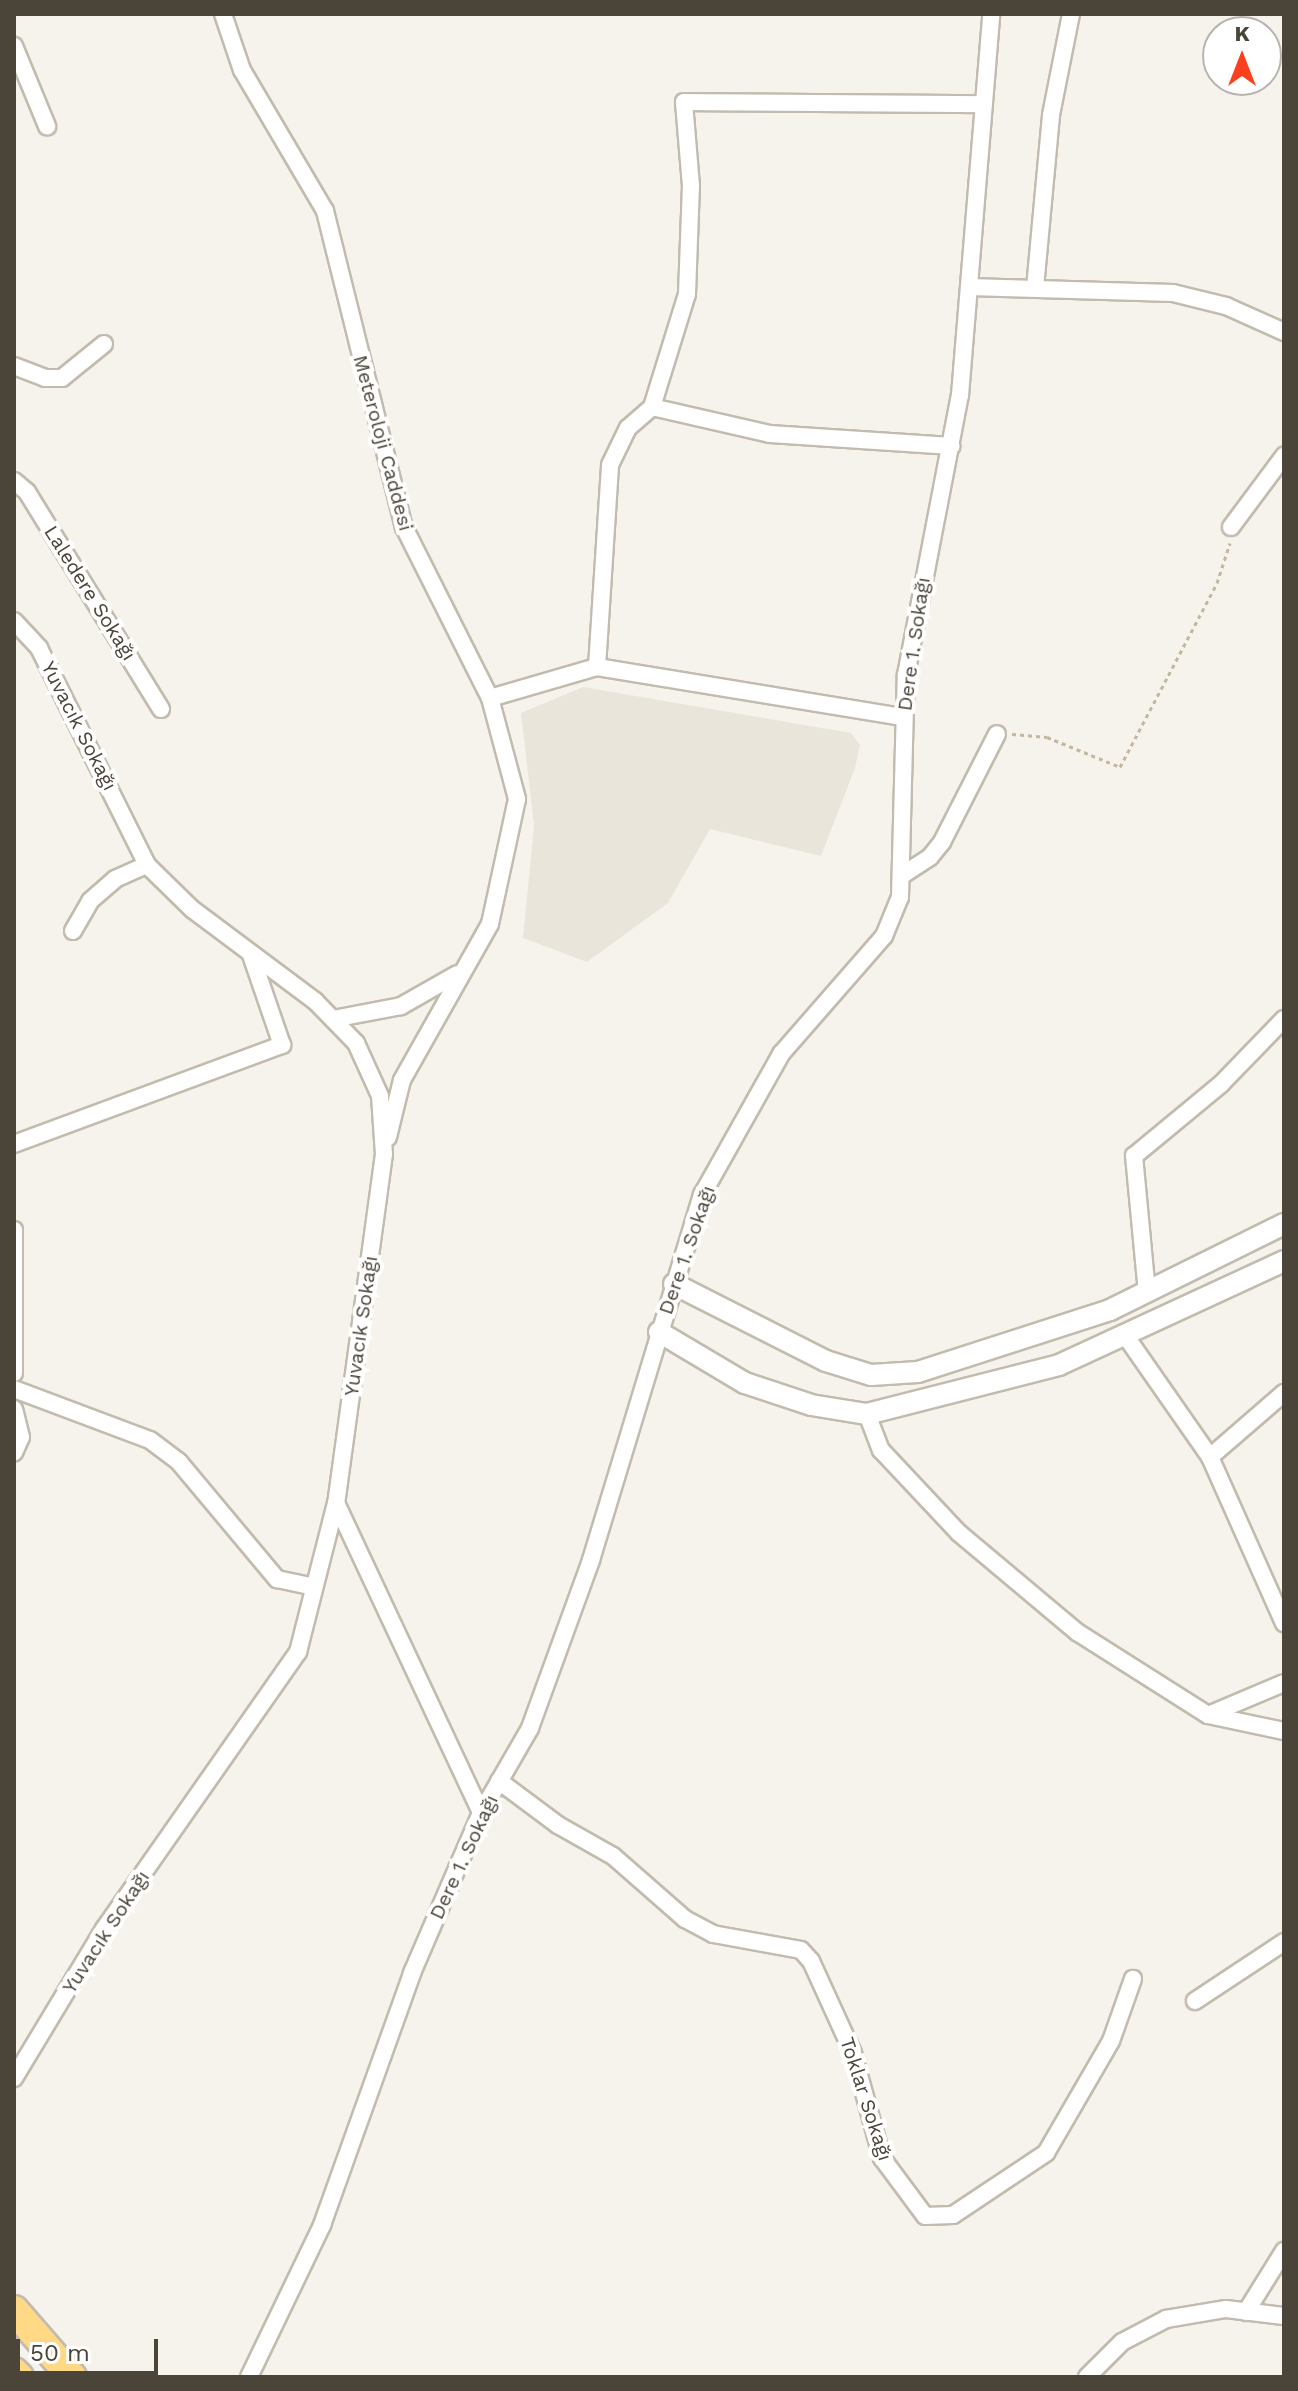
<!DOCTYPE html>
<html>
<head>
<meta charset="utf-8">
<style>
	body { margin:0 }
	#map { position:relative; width:1298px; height:2391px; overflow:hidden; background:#f6f3ec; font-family:"Work Sans",sans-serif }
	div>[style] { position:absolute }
	.residential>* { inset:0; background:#eae5da }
	.path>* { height:3px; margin-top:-1.5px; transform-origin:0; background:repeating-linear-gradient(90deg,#c4b79f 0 4px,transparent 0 8px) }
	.roads { filter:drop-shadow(2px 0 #c2bbae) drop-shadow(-2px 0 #c2bbae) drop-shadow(0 2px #c2bbae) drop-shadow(0 -2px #c2bbae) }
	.minor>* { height:16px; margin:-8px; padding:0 8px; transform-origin:8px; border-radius:8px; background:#fff }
	.tertiary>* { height:20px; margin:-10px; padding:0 10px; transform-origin:10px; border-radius:10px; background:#fff }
	.trunk>* { height:28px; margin:-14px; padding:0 14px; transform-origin:14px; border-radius:14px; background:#ffd985 }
	span { translate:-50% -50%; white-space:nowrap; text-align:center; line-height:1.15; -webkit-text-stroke:8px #fff; paint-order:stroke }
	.street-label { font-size:20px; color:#4b4439 }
	.frame { position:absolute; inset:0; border:16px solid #4b4439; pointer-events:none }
	.north { position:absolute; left:1202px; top:16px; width:80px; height:80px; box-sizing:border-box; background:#fff; border:2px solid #b7b4b0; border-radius:50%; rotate:0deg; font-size:22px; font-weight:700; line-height:32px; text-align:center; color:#4b4439 }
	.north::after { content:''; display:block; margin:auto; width:28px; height:36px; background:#fc3f1d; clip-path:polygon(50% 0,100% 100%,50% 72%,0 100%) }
	.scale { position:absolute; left:16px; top:2339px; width:142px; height:36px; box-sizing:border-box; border:4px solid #4b4439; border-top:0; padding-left:10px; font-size:24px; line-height:28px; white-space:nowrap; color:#4b4439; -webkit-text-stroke:6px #fff; paint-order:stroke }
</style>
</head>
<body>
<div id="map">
	<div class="residential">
		<i style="clip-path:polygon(583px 687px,851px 733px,860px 745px,855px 768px,821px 856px,710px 829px,668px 903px,587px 962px,523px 938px,534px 825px,521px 713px)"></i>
	</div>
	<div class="path">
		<i style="left:1012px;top:734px;width:35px;rotate:5deg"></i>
		<i style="left:1047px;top:737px;width:79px;rotate:22.3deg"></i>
		<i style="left:1120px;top:767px;width:208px;rotate:-62.2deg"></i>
		<i style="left:1217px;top:583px;width:42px;rotate:-72deg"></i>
	</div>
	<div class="roads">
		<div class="minor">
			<i style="left:223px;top:14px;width:59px;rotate:71.3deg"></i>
			<i style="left:242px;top:70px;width:164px;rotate:59.5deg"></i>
			<i style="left:325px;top:211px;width:326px;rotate:76deg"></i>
			<i style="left:404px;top:527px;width:191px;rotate:63.3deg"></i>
			<i style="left:490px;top:698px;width:105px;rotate:75deg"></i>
			<i style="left:517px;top:799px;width:128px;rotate:102.2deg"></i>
			<i style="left:490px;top:924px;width:179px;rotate:119.4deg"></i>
			<i style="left:402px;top:1080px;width:59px;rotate:103.8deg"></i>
			<i style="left:14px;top:46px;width:87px;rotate:67.6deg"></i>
			<i style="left:969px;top:287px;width:204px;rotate:1.7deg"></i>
			<i style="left:1173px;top:293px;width:55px;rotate:13.8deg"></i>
			<i style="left:1226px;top:306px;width:64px;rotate:24.1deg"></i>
			<i style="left:1035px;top:288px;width:174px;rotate:-84.7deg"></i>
			<i style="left:1051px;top:115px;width:103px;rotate:-78.8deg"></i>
			<i style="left:14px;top:366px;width:33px;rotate:21deg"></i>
			<i style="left:45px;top:378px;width:17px"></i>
			<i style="left:62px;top:378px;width:54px;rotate:-39deg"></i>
			<i style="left:652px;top:407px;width:121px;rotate:12.9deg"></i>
			<i style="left:770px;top:434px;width:182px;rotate:3.8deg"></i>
			<i style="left:14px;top:481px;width:17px;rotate:40deg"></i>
			<i style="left:27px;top:492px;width:255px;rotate:58.3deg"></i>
			<i style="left:1231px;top:527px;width:89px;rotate:-53.3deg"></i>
			<i style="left:14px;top:621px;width:37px;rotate:47deg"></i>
			<i style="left:39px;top:648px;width:242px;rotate:63.5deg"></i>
			<i style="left:147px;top:865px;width:63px;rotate:44.4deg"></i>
			<i style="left:192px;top:909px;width:154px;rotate:36.8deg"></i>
			<i style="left:315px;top:1001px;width:59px;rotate:45.7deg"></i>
			<i style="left:356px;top:1043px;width:58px;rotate:65.6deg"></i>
			<i style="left:380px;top:1096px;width:58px;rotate:86.1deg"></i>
			<i style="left:384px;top:1154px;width:352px;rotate:97.8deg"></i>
			<i style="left:336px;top:1503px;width:154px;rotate:104.3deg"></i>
			<i style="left:298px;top:1652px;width:338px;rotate:125deg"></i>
			<i style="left:104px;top:1929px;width:174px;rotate:121.1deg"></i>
			<i style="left:597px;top:667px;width:202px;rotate:-86.3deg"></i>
			<i style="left:610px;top:465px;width:41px;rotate:-64.1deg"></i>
			<i style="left:628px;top:428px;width:32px;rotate:-41deg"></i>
			<i style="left:652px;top:407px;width:118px;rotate:-72.8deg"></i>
			<i style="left:687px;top:294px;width:108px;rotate:-87.9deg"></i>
			<i style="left:691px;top:186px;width:84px;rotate:-94.8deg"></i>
			<i style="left:684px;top:102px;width:300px;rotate:0.4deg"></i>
			<i style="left:490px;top:698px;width:111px;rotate:-16.2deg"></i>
			<i style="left:597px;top:667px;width:310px;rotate:9.3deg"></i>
			<i style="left:904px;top:874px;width:31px;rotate:-33deg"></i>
			<i style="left:930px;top:857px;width:19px;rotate:-51deg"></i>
			<i style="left:942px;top:842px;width:121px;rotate:-63deg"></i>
			<i style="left:73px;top:931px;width:34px;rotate:-60deg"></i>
			<i style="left:90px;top:901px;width:33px;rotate:-41deg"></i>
			<i style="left:115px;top:879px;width:35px;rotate:-24deg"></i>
			<i style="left:333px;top:1019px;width:69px;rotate:-10.8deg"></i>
			<i style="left:401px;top:1006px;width:64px;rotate:-29.7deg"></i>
			<i style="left:14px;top:1144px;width:286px;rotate:-20.3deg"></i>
			<i style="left:282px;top:1045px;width:95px;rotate:-109deg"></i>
			<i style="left:14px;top:1230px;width:143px;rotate:90deg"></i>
			<i style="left:1147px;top:1293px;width:138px;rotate:-95.4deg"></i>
			<i style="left:1134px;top:1156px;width:113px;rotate:-39.6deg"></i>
			<i style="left:1221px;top:1084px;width:91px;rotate:-45.9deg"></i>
			<i style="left:1127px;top:1338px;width:145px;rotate:55.1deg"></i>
			<i style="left:1210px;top:1457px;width:182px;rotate:66deg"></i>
			<i style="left:14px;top:1389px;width:145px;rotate:20.6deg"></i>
			<i style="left:150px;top:1440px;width:36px;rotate:37deg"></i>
			<i style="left:179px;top:1462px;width:153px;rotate:50.1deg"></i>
			<i style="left:277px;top:1579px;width:38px;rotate:12deg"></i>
			<i style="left:14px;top:1409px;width:29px;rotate:76deg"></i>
			<i style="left:21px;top:1437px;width:17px;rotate:114deg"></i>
			<i style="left:867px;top:1414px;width:39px;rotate:69deg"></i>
			<i style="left:881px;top:1450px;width:114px;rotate:46.8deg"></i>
			<i style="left:959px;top:1533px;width:154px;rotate:40deg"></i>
			<i style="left:1077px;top:1632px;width:155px;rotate:32.4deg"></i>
			<i style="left:1208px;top:1715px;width:78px;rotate:11.9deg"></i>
			<i style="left:1210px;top:1457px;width:98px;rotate:-40.9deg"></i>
			<i style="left:336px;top:1503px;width:342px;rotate:64.9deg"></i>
			<i style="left:1208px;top:1715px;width:82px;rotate:-22.8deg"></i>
			<i style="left:499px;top:1781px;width:74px;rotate:36.7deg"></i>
			<i style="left:558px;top:1825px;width:63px;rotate:29.4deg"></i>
			<i style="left:613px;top:1856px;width:96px;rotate:41.2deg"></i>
			<i style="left:685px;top:1919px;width:32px;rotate:28deg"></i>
			<i style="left:713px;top:1934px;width:89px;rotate:10.3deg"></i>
			<i style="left:801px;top:1950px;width:15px;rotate:48deg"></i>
			<i style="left:811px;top:1961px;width:101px;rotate:65.5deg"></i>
			<i style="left:853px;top:2053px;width:109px;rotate:74.6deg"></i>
			<i style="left:882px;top:2158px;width:72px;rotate:53.4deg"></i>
			<i style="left:925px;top:2216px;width:28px;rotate:-2deg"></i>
			<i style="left:953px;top:2215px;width:112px;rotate:-33.7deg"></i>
			<i style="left:1046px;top:2153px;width:129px;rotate:-59.9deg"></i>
			<i style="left:1111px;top:2041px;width:66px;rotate:-70.5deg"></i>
			<i style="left:1195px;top:2001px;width:107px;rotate:-33.5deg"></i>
			<i style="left:1246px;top:2312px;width:72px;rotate:-58.1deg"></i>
			<i style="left:249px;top:2377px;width:169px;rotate:-64.3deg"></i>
			<i style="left:322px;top:2225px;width:268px;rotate:-70.3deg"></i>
			<i style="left:412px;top:1973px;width:174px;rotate:-66.7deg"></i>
			<i style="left:481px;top:1813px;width:98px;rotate:-60deg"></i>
			<i style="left:530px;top:1728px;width:179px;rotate:-70deg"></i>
			<i style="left:591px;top:1560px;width:382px;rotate:-73.1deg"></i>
			<i style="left:702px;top:1195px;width:162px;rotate:-60.7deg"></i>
			<i style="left:781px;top:1054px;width:157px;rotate:-48.9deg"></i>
			<i style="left:884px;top:936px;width:42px;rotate:-67.7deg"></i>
			<i style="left:900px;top:897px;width:222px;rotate:-88.5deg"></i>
			<i style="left:906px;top:675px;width:285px;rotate:-79.1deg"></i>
			<i style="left:960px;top:395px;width:382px;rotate:-85.3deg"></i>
			<i style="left:1087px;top:2377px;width:49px;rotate:-45deg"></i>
			<i style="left:1122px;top:2342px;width:50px;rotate:-27.6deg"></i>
			<i style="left:1166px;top:2319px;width:61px;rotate:-9.5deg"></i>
			<i style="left:1226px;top:2309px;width:58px;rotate:6.9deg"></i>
		</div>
		<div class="tertiary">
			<i style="left:674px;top:1284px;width:170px;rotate:26.9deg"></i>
			<i style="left:826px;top:1361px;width:47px;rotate:17.3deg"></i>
			<i style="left:871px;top:1375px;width:47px;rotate:-3.7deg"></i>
			<i style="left:918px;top:1372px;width:202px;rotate:-17.9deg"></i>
			<i style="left:1110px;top:1310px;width:194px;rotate:-26.3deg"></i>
			<i style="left:659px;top:1332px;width:100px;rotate:30.7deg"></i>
			<i style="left:745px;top:1383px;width:70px;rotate:18.4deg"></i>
			<i style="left:811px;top:1405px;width:57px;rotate:9.1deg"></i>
			<i style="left:867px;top:1414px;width:198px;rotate:-14.3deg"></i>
			<i style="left:1059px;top:1365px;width:248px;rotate:-24.8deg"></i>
		</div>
		<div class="trunk">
			<i style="left:14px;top:2310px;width:89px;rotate:49.1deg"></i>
			<i style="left:14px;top:2372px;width:7px;rotate:45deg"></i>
		</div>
	</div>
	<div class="street-label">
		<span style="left:383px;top:443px;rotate:75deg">Meteroloji Caddesi</span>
		<span style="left:90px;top:593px;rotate:58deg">Laledere Sokağı</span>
		<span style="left:914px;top:644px;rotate:-82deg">Dere 1. Sokağı</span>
		<span style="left:79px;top:726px;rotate:63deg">Yuvacık Sokağı</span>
		<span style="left:687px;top:1250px;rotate:-71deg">Dere 1. Sokağı</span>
		<span style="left:361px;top:1326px;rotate:-82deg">Yuvacık Sokağı</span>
		<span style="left:464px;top:1857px;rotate:-65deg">Dere 1. Sokağı</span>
		<span style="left:106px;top:1932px;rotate:-57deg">Yuvacık Sokağı</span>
		<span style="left:866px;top:2099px;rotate:72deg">Toklar Sokağı</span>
	</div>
	<div class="frame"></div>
	<div class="north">K</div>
	<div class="scale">50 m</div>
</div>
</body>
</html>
